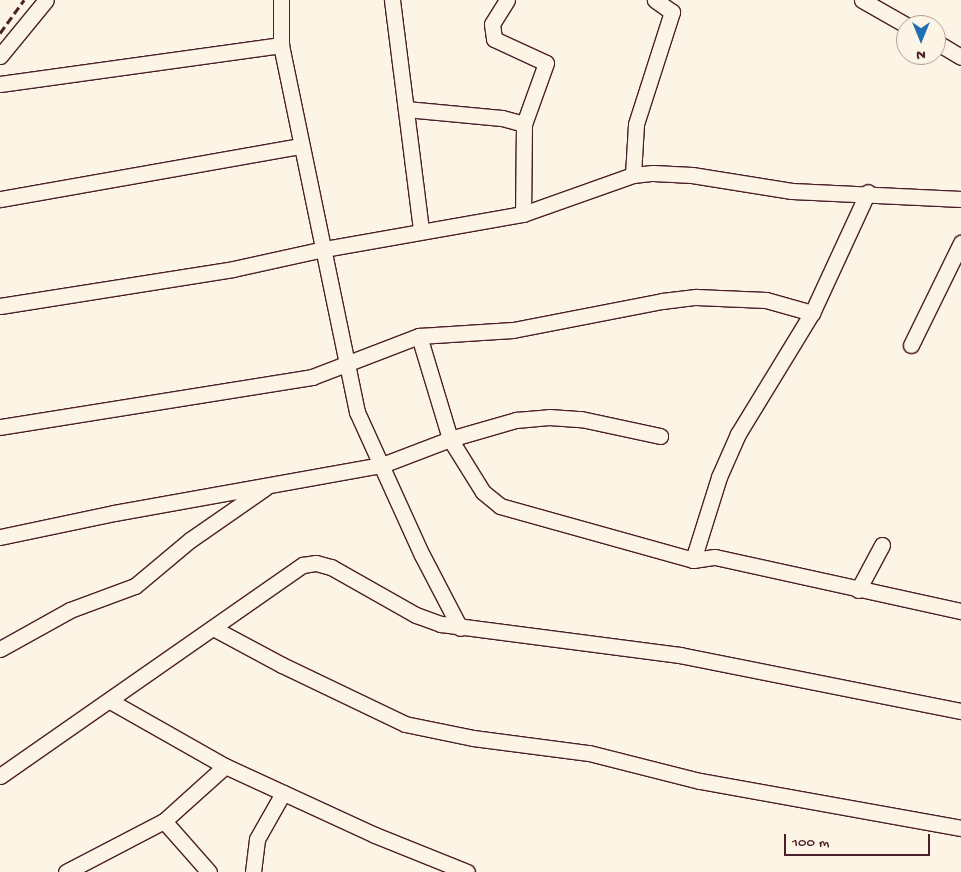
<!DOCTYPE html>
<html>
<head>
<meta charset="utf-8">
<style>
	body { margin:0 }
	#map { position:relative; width:961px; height:872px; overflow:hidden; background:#fcf5e5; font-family:"Gochi Hand",sans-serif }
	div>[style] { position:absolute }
	.roads { filter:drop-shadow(1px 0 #4a1f2b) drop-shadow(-1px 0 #4a1f2b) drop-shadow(0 1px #4a1f2b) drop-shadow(0 -1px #4a1f2b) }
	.minor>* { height:15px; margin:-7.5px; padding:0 7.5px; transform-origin:7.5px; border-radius:7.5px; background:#fcf5e5 }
	.rail>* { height:3px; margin-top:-1.5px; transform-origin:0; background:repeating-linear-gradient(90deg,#4a1f2b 0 8px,transparent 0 12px) }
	span { translate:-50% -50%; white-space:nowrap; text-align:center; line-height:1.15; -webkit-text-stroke:4px #fcf5e5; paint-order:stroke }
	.north { position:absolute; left:896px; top:15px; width:50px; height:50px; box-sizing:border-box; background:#fcf5e5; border:1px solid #b59f9b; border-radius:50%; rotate:180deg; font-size:14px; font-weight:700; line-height:20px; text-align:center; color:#4a1f2b }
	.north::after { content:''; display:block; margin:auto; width:18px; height:22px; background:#1f6fb2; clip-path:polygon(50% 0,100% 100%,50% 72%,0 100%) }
	.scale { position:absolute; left:784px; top:834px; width:146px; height:22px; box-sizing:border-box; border:2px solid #4a1f2b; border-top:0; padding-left:6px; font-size:15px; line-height:18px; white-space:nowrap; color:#4a1f2b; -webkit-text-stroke:4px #fcf5e5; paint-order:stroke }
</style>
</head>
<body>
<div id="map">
	<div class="roads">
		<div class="minor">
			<i style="left:281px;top:0;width:45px;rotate:90deg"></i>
			<i style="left:281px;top:45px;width:375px;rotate:78.3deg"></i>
			<i style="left:357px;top:412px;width:157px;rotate:65.6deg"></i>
			<i style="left:422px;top:555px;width:82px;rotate:62.5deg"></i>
			<i style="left:392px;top:0;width:233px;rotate:82.8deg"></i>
			<i style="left:507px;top:0;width:28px;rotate:122deg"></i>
			<i style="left:492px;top:24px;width:15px;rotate:82deg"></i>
			<i style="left:494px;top:39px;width:57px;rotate:24.8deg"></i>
			<i style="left:546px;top:63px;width:65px;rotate:109.8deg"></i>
			<i style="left:524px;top:124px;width:90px;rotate:90.6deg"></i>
			<i style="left:862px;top:0;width:51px;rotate:29.6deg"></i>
			<i style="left:936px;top:42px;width:29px;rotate:31deg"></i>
			<i style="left:0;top:56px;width:72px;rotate:-50.6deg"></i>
			<i style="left:0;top:84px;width:284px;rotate:-7.9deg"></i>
			<i style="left:406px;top:109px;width:96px;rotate:5.4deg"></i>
			<i style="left:502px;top:118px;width:23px;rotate:15deg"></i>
			<i style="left:633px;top:175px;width:51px;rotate:-86.6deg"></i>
			<i style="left:636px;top:124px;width:118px;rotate:-72.2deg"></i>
			<i style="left:672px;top:12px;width:21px;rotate:-145deg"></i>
			<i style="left:0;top:199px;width:305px;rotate:-10deg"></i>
			<i style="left:0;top:306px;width:236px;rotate:-9deg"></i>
			<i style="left:233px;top:269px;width:93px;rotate:-12.4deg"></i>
			<i style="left:324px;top:249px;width:202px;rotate:-10deg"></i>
			<i style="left:523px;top:214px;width:117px;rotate:-19.5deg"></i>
			<i style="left:633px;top:175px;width:20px;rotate:-6deg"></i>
			<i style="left:653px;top:173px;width:39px;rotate:3deg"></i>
			<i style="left:692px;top:175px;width:101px;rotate:9.1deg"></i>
			<i style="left:792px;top:191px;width:169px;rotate:2.7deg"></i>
			<i style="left:419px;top:336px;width:108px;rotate:73.2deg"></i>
			<i style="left:450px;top:439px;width:62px;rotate:58.1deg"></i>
			<i style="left:483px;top:492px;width:22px;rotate:39deg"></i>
			<i style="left:500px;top:506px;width:200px;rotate:15.6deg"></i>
			<i style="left:693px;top:560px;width:22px;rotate:-8deg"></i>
			<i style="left:715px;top:557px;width:252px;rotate:12.4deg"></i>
			<i style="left:911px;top:345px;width:114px;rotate:-63.9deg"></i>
			<i style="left:0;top:427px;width:316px;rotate:-9.1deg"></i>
			<i style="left:312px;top:377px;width:115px;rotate:-21deg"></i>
			<i style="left:419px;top:336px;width:94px;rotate:-3.7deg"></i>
			<i style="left:513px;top:330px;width:152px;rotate:-11deg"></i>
			<i style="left:662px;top:301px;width:34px;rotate:-7deg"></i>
			<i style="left:696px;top:297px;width:70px;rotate:2.5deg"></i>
			<i style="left:766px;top:300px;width:48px;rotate:15.8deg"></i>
			<i style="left:0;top:537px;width:116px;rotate:-11.9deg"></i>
			<i style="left:114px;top:513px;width:272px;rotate:-10.2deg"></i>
			<i style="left:382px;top:465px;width:73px;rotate:-20.9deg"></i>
			<i style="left:450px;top:439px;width:69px;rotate:-16.1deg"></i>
			<i style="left:516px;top:420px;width:33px;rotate:-5deg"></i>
			<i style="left:549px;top:417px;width:32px;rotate:4deg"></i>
			<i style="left:581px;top:419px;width:81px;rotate:12.1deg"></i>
			<i style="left:693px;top:560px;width:87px;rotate:-72.6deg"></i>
			<i style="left:719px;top:477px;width:47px;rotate:-66.2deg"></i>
			<i style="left:738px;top:434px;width:142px;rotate:-58.6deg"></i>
			<i style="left:812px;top:313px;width:133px;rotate:-65.2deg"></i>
			<i style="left:858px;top:590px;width:51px;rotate:-61.9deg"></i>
			<i style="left:213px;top:628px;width:78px;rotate:28.2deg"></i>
			<i style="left:282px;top:665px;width:136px;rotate:25.6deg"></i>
			<i style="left:405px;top:724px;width:69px;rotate:11.6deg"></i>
			<i style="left:473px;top:738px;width:117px;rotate:7.4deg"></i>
			<i style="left:589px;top:753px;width:114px;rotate:14.2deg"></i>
			<i style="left:700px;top:781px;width:265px;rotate:10.2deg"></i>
			<i style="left:0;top:649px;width:80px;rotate:-29.1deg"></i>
			<i style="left:70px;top:610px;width:69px;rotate:-20.3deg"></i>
			<i style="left:135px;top:586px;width:72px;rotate:-39.9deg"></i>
			<i style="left:190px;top:540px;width:91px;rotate:-34.7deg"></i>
			<i style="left:110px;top:701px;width:132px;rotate:29.5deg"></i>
			<i style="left:225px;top:766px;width:165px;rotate:24.7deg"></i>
			<i style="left:375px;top:835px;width:99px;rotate:21.9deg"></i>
			<i style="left:0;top:776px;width:369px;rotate:-34.9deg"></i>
			<i style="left:303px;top:565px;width:13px;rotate:-9deg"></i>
			<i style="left:316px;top:563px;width:16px;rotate:15deg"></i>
			<i style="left:331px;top:567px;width:98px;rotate:29.5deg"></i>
			<i style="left:416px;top:615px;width:27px;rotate:20deg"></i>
			<i style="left:441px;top:624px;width:241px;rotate:7.4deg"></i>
			<i style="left:680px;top:655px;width:287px;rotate:11.3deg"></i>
			<i style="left:164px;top:821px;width:68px;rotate:48.6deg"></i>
			<i style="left:66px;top:872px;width:110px;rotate:-27.5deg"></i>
			<i style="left:164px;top:821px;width:82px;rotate:-42deg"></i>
			<i style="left:253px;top:872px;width:33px;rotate:-83deg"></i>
			<i style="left:257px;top:839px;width:53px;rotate:-60.5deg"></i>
		</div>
	</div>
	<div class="rail">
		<i style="left:0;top:33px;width:41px;rotate:-54deg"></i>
	</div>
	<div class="north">N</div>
	<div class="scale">100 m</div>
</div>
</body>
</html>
